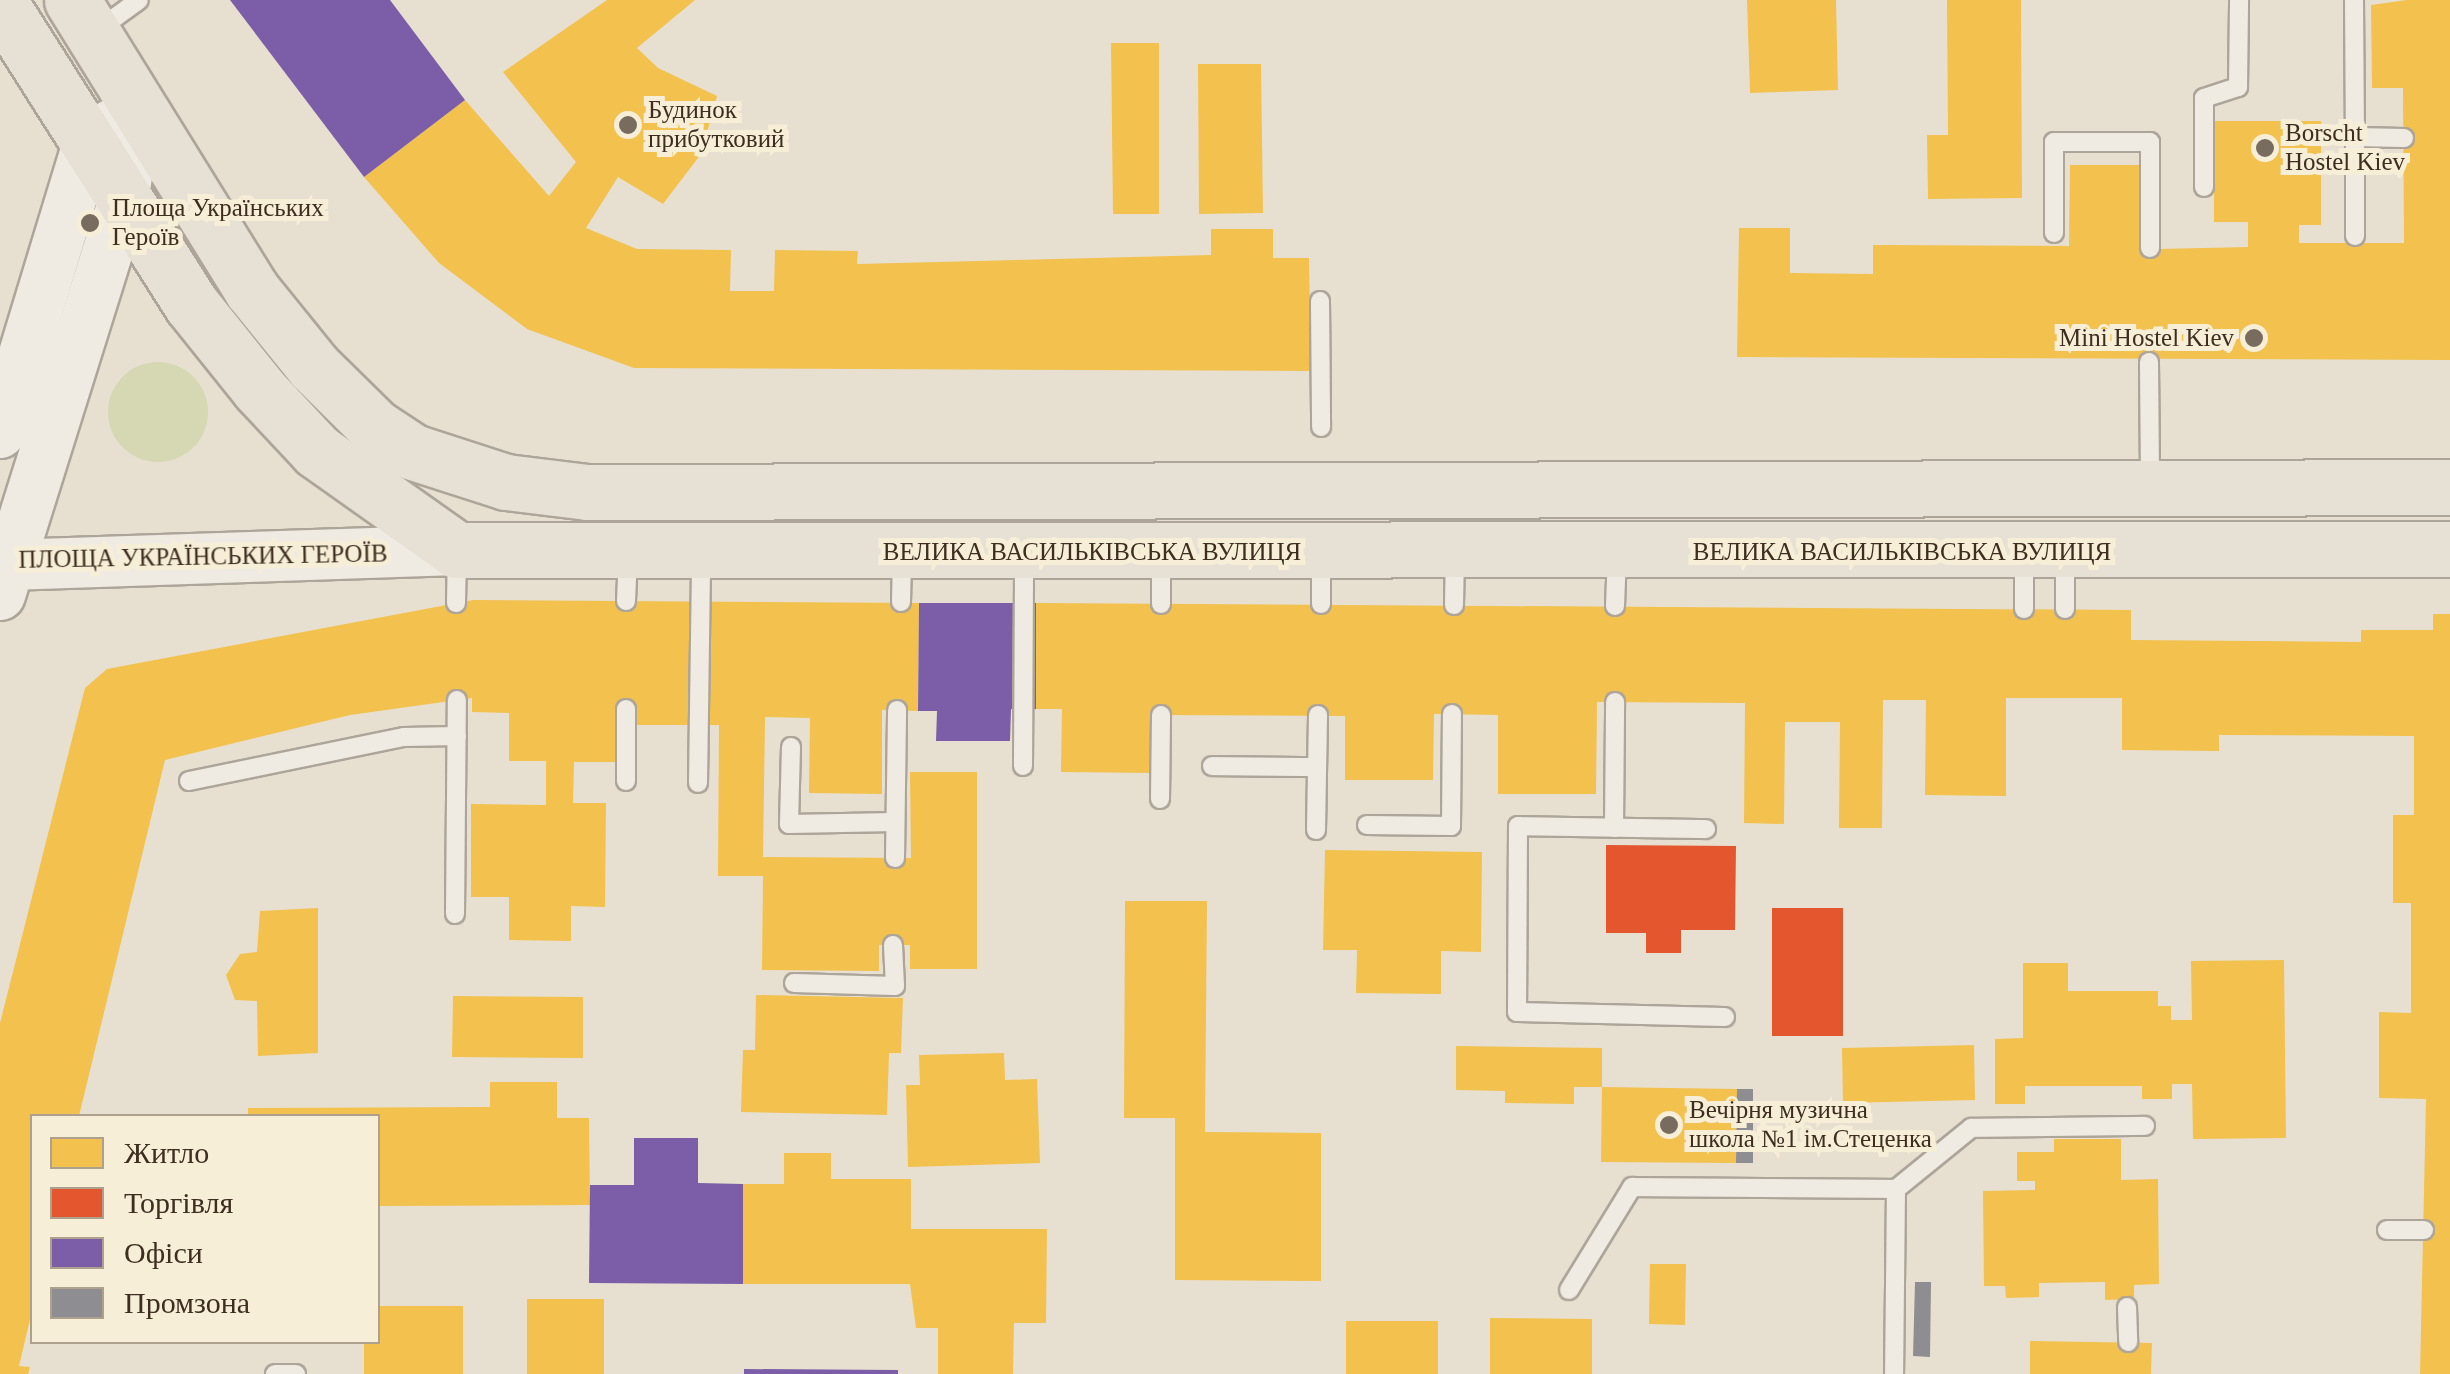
<!DOCTYPE html>
<html>
<head>
<meta charset="utf-8">
<style>
	body { margin:0 }
	#map { position:relative; width:2450px; height:1374px; overflow:hidden; background:#e7e0d1; font-family:Georgia,serif }
	div>[style] { position:absolute }
	.green>* { inset:0; background:#d6d7b3 }
	.round { border-radius:50% }
	.homes>* { inset:0; background:#f2c14e }
	.shops>* { inset:0; background:#e4572e }
	.offices>* { inset:0; background:#7b5ea7 }
	.industry>* { inset:0; background:#8d8d92 }
	.roads { filter:drop-shadow(2px 0 #ada599) drop-shadow(-2px 0 #ada599) drop-shadow(0 2px #ada599) drop-shadow(0 -2px #ada599) }
	.service>* { height:18px; margin:-9px; padding:0 9px; transform-origin:9px; border-radius:9px; background:#efebe3 }
	.secondary>* { height:50px; margin:-25px; padding:0 25px; transform-origin:25px; border-radius:25px; background:#efebe3 }
	.primary>* { height:55px; margin:-27.5px; padding:0 27.5px; transform-origin:27.5px; border-radius:27.5px; background:#e6e1d4 }
	.dots>* { width:28px; height:28px; translate:-50% -50%; box-sizing:border-box; border:5px solid #f7eed8; border-radius:50% }
	span { translate:-50% -50%; white-space:nowrap; text-align:center; line-height:1.15; -webkit-text-stroke:10px #f7eed8; paint-order:stroke }
	.poi-label { font-size:25px; color:#3d2e20 }
	.left { translate:0 -50%; text-align:left }
	.right { translate:-100% -50%; text-align:right }
	.street-label { font-size:25px; color:#3d2e20 }
	.legend { position:absolute; left:30px; top:1114px; width:350px; height:230px; box-sizing:border-box; background:#f7eed8; border:2px solid #ada18e; margin:0; padding:12px 18px; list-style:none; font-size:30px; color:#3d2e20 }
	.legend li { display:flex; align-items:center; gap:20px; height:50px }
	.legend b { width:50px; border:2px solid #ada18e }
</style>
</head>
<body>
<div id="map">
	<div class="green">
		<i class="round" style="left:108px;top:362px;width:100px;height:100px"></i>
	</div>
	<div class="homes">
		<i style="clip-path:polygon(607px 0,695px 0,637px 48px,658px 68px,717px 96px,701px 154px,663px 204px,618px 177px,586px 228px,637px 249px,731px 250px,730px 291px,774px 291px,775px 250px,858px 251px,857px 264px,1211px 255px,1211px 229px,1273px 229px,1273px 258px,1309px 258px,1311px 371px,634px 368px,527px 329px,439px 263px,364px 177px,465px 100px,549px 196px,576px 162px,503px 72px)"></i>
		<i style="clip-path:polygon(1747px 0,1836px 0,1838px 90px,1750px 93px)"></i>
		<i style="clip-path:polygon(1947px 0,2021px 0,2022px 198px,1928px 199px,1927px 135px,1948px 135px)"></i>
		<i style="clip-path:polygon(2407px 0,2450px 0,2450px 360px,1737px 357px,1739px 228px,1790px 228px,1790px 273px,1873px 274px,1873px 245px,2069px 246px,2070px 165px,2142px 165px,2158px 249px,2248px 247px,2248px 222px,2214px 222px,2214px 121px,2321px 121px,2321px 225px,2299px 225px,2299px 243px,2404px 243px,2403px 88px,2372px 88px,2371px 5px)"></i>
		<i style="clip-path:polygon(1111px 43px,1159px 43px,1159px 214px,1113px 214px)"></i>
		<i style="clip-path:polygon(1198px 64px,1261px 64px,1263px 213px,1199px 214px)"></i>
		<i style="clip-path:polygon(473px 600px,919px 603px,918px 711px,882px 710px,882px 794px,809px 793px,810px 718px,765px 717px,763px 857px,911px 858px,910px 772px,977px 772px,977px 969px,910px 969px,910px 945px,879px 945px,879px 971px,762px 970px,763px 876px,718px 876px,719px 725px,637px 725px,637px 709px,617px 709px,616px 762px,574px 762px,573px 803px,606px 803px,605px 907px,571px 906px,571px 941px,509px 940px,509px 897px,471px 897px,471px 804px,546px 805px,546px 761px,509px 761px,509px 713px,472px 712px,472px 698px,350px 715px,165px 760px,79px 1116px,32px 1116px,32px 1311px,19px 1366px,30px 1367px,28px 1374px,0 1374px,0 1023px,85px 688px,107px 669px)"></i>
		<i style="clip-path:polygon(1036px 603px,2131px 610px,2131px 640px,2361px 642px,2361px 630px,2433px 630px,2433px 614px,2450px 614px,2450px 1374px,2420px 1374px,2426px 1099px,2379px 1098px,2379px 1012px,2411px 1013px,2411px 903px,2393px 903px,2393px 815px,2414px 815px,2414px 736px,2219px 735px,2219px 751px,2122px 750px,2122px 698px,2006px 698px,2006px 796px,1925px 795px,1926px 700px,1883px 700px,1882px 828px,1839px 828px,1840px 722px,1785px 722px,1784px 824px,1744px 823px,1745px 703px,1597px 702px,1596px 794px,1498px 794px,1498px 715px,1434px 714px,1433px 780px,1345px 780px,1345px 716px,1153px 715px,1153px 773px,1061px 772px,1062px 709px,1036px 709px)"></i>
		<i style="clip-path:polygon(1325px 850px,1482px 852px,1481px 952px,1441px 951px,1441px 994px,1356px 993px,1357px 950px,1323px 950px)"></i>
		<i style="clip-path:polygon(1125px 901px,1207px 901px,1205px 1132px,1321px 1133px,1321px 1281px,1175px 1280px,1175px 1118px,1124px 1118px)"></i>
		<i style="clip-path:polygon(318px 908px,318px 1053px,258px 1056px,257px 1001px,235px 1000px,226px 975px,240px 954px,257px 952px,260px 911px)"></i>
		<i style="clip-path:polygon(2284px 960px,2286px 1138px,2193px 1139px,2192px 1084px,2172px 1084px,2172px 1099px,2142px 1099px,2142px 1086px,2025px 1086px,2025px 1104px,1995px 1104px,1995px 1039px,2023px 1038px,2023px 963px,2068px 963px,2068px 991px,2158px 991px,2158px 1006px,2171px 1006px,2171px 1020px,2192px 1020px,2191px 961px)"></i>
		<i style="clip-path:polygon(756px 995px,903px 998px,901px 1053px,889px 1053px,887px 1115px,741px 1112px,743px 1050px,755px 1050px)"></i>
		<i style="clip-path:polygon(453px 996px,583px 997px,583px 1058px,452px 1057px)"></i>
		<i style="clip-path:polygon(1974px 1045px,1975px 1100px,1843px 1103px,1842px 1048px)"></i>
		<i style="clip-path:polygon(1456px 1046px,1602px 1048px,1602px 1087px,1737px 1089px,1736px 1163px,1601px 1162px,1602px 1087px,1574px 1087px,1574px 1104px,1505px 1103px,1505px 1091px,1456px 1090px)"></i>
		<i style="clip-path:polygon(1004px 1053px,1005px 1080px,1037px 1079px,1040px 1163px,908px 1167px,906px 1085px,920px 1085px,919px 1055px)"></i>
		<i style="clip-path:polygon(490px 1082px,557px 1082px,557px 1118px,589px 1118px,590px 1205px,378px 1206px,378px 1116px,248px 1116px,248px 1108px,490px 1107px)"></i>
		<i style="clip-path:polygon(2054px 1139px,2121px 1139px,2121px 1180px,2158px 1179px,2159px 1284px,2134px 1285px,2134px 1299px,2105px 1300px,2105px 1282px,2039px 1283px,2039px 1297px,2006px 1298px,2005px 1286px,1984px 1286px,1983px 1191px,2035px 1190px,2035px 1181px,2017px 1181px,2017px 1152px,2054px 1152px)"></i>
		<i style="clip-path:polygon(784px 1153px,831px 1153px,831px 1179px,911px 1179px,911px 1229px,1047px 1229px,1046px 1323px,1014px 1323px,1013px 1374px,938px 1374px,938px 1328px,916px 1328px,910px 1284px,743px 1284px,743px 1184px,784px 1184px)"></i>
		<i style="clip-path:polygon(1650px 1264px,1686px 1264px,1685px 1325px,1649px 1324px)"></i>
		<i style="clip-path:polygon(527px 1299px,604px 1299px,604px 1374px,527px 1374px)"></i>
		<i style="clip-path:polygon(378px 1306px,463px 1306px,463px 1374px,364px 1374px,364px 1342px,378px 1342px)"></i>
		<i style="clip-path:polygon(1490px 1318px,1592px 1319px,1592px 1374px,1490px 1374px)"></i>
		<i style="clip-path:polygon(1346px 1321px,1438px 1321px,1438px 1374px,1346px 1374px)"></i>
		<i style="clip-path:polygon(2030px 1341px,2152px 1343px,2151px 1374px,2030px 1374px)"></i>
	</div>
	<div class="shops">
		<i style="clip-path:polygon(1606px 845px,1736px 846px,1735px 930px,1681px 930px,1681px 953px,1646px 953px,1646px 933px,1606px 933px)"></i>
		<i style="clip-path:polygon(1772px 908px,1843px 908px,1843px 1036px,1772px 1036px)"></i>
	</div>
	<div class="offices">
		<i style="clip-path:polygon(230px 0,390px 0,465px 100px,364px 177px)"></i>
		<i style="clip-path:polygon(919px 603px,1036px 603px,1036px 709px,1011px 709px,1010px 741px,936px 741px,937px 711px,918px 711px)"></i>
		<i style="clip-path:polygon(634px 1138px,698px 1138px,698px 1183px,743px 1184px,743px 1284px,589px 1283px,590px 1185px,634px 1185px)"></i>
		<i style="clip-path:polygon(744px 1369px,898px 1370px,898px 1374px,744px 1374px)"></i>
	</div>
	<div class="industry">
		<i style="clip-path:polygon(1737px 1089px,1753px 1089px,1753px 1163px,1736px 1163px)"></i>
		<i style="clip-path:polygon(1915px 1282px,1931px 1282px,1930px 1357px,1913px 1356px)"></i>
	</div>
	<div class="roads">
		<div class="service">
			<i style="left:2354px;top:0;width:137px;rotate:89.6deg"></i>
			<i style="left:2355px;top:137px;width:49px;rotate:1.2deg"></i>
			<i style="left:99px;top:29px;width:49px;rotate:-35.9deg"></i>
			<i style="left:2355px;top:137px;width:99px;rotate:90deg"></i>
			<i style="left:2204px;top:187px;width:89px;rotate:-90deg"></i>
			<i style="left:2204px;top:98px;width:36px;rotate:-18deg"></i>
			<i style="left:2238px;top:87px;width:87px;rotate:-89.3deg"></i>
			<i style="left:2054px;top:233px;width:91px;rotate:-90deg"></i>
			<i style="left:2054px;top:142px;width:96px"></i>
			<i style="left:2150px;top:142px;width:106px;rotate:90deg"></i>
			<i style="left:1320px;top:301px;width:126px;rotate:89.5deg"></i>
			<i style="left:2149px;top:362px;width:120px;rotate:89.5deg"></i>
			<i style="left:2024px;top:552px;width:57px;rotate:90deg"></i>
			<i style="left:2065px;top:557px;width:52px;rotate:90deg"></i>
			<i style="left:626px;top:601px;width:45px;rotate:-87.5deg"></i>
			<i style="left:901px;top:602px;width:44px;rotate:-88.7deg"></i>
			<i style="left:456px;top:603px;width:50px;rotate:-88.9deg"></i>
			<i style="left:1161px;top:604px;width:51px;rotate:-90deg"></i>
			<i style="left:1321px;top:604px;width:51px;rotate:-90deg"></i>
			<i style="left:1454px;top:605px;width:52px;rotate:-88.9deg"></i>
			<i style="left:1615px;top:606px;width:52px;rotate:-87.8deg"></i>
			<i style="left:626px;top:709px;width:72px;rotate:90deg"></i>
			<i style="left:791px;top:747px;width:77px;rotate:91.5deg"></i>
			<i style="left:789px;top:824px;width:106px;rotate:-1.1deg"></i>
			<i style="left:1023px;top:766px;width:210px;rotate:-89.7deg"></i>
			<i style="left:1212px;top:766px;width:104px;rotate:0.6deg"></i>
			<i style="left:189px;top:781px;width:219px;rotate:-11.6deg"></i>
			<i style="left:404px;top:737px;width:53px;rotate:-1.1deg"></i>
			<i style="left:698px;top:783px;width:227px;rotate:-89.2deg"></i>
			<i style="left:1160px;top:799px;width:84px;rotate:-89.3deg"></i>
			<i style="left:1367px;top:825px;width:84px;rotate:0.7deg"></i>
			<i style="left:1451px;top:826px;width:112px;rotate:-89.5deg"></i>
			<i style="left:1614px;top:828px;width:126px;rotate:-89.5deg"></i>
			<i style="left:1706px;top:829px;width:188px;rotate:-179.1deg"></i>
			<i style="left:1518px;top:826px;width:186px;rotate:90.3deg"></i>
			<i style="left:1517px;top:1012px;width:208px;rotate:1.4deg"></i>
			<i style="left:1316px;top:830px;width:115px;rotate:-89deg"></i>
			<i style="left:895px;top:858px;width:148px;rotate:-89.2deg"></i>
			<i style="left:455px;top:914px;width:214px;rotate:-89.5deg"></i>
			<i style="left:794px;top:983px;width:101px;rotate:1.7deg"></i>
			<i style="left:895px;top:986px;width:41px;rotate:-92.8deg"></i>
			<i style="left:1896px;top:1189px;width:97px;rotate:-39.1deg"></i>
			<i style="left:1971px;top:1128px;width:174px;rotate:-0.7deg"></i>
			<i style="left:2387px;top:1230px;width:37px"></i>
			<i style="left:1569px;top:1290px;width:121px;rotate:-58.5deg"></i>
			<i style="left:1632px;top:1187px;width:264px;rotate:0.4deg"></i>
			<i style="left:1896px;top:1189px;width:185px;rotate:90.6deg"></i>
			<i style="left:2127px;top:1307px;width:35px;rotate:88deg"></i>
			<i style="left:275px;top:1374px;width:21px"></i>
		</div>
		<div class="secondary">
			<i style="left:0;top:433px;width:306px;rotate:-73.1deg"></i>
			<i style="left:89px;top:140px;width:29px;rotate:-34deg"></i>
			<i style="left:8px;top:565px;width:449px;rotate:-1.9deg"></i>
			<i style="left:0;top:595px;width:412px;rotate:-72.6deg"></i>
			<i style="left:123px;top:202px;width:97px;rotate:-81.1deg"></i>
		</div>
		<div class="primary">
			<i style="left:72px;top:0;width:340px;rotate:58.2deg"></i>
			<i style="left:251px;top:289px;width:100px;rotate:51.1deg"></i>
			<i style="left:314px;top:367px;width:86px;rotate:44.5deg"></i>
			<i style="left:375px;top:427px;width:45px;rotate:33.3deg"></i>
			<i style="left:413px;top:452px;width:98px;rotate:17.9deg"></i>
			<i style="left:506px;top:482px;width:82px;rotate:7deg"></i>
			<i style="left:587px;top:492px;width:1863px;rotate:-0.15deg"></i>
			<i style="left:0;top:3px;width:356px;rotate:57.6deg"></i>
			<i style="left:191px;top:304px;width:109px;rotate:51.3deg"></i>
			<i style="left:259px;top:389px;width:85px;rotate:46.9deg"></i>
			<i style="left:317px;top:451px;width:171px;rotate:35.3deg"></i>
			<i style="left:457px;top:550px;width:1993px;rotate:-0.03deg"></i>
		</div>
	</div>
	<div class="dots">
		<i style="left:628px;top:125px;background:#786c5e"></i>
		<i style="left:2265px;top:148px;background:#786c5e"></i>
		<i style="left:90px;top:223px;background:#786c5e"></i>
		<i style="left:2254px;top:338px;background:#786c5e"></i>
		<i style="left:1669px;top:1125px;background:#786c5e"></i>
	</div>
	<div class="poi-label">
		<span class="left" style="left:648px;top:125px">Будинок<br>прибутковий</span>
		<span class="left" style="left:2285px;top:148px">Borscht<br>Hostel Kiev</span>
		<span class="left" style="left:112px;top:223px">Площа Українських<br>Героїв</span>
		<span class="right" style="left:2234px;top:338px">Mini Hostel Kiev</span>
		<span class="left" style="left:1689px;top:1125px">Вечірня музична<br>школа №1 ім.Стеценка</span>
	</div>
	<div class="street-label">
		<span style="left:1092px;top:552px">ВЕЛИКА ВАСИЛЬКІВСЬКА ВУЛИЦЯ</span>
		<span style="left:1902px;top:552px">ВЕЛИКА ВАСИЛЬКІВСЬКА ВУЛИЦЯ</span>
		<span style="left:203px;top:557px;rotate:-1deg">ПЛОЩА УКРАЇНСЬКИХ ГЕРОЇВ</span>
	</div>
	<ul class="legend">
	<li><b style="height:28px;background:#f2c14e"></b>Житло</li>
	<li><b style="height:28px;background:#e4572e"></b>Торгівля</li>
	<li><b style="height:28px;background:#7b5ea7"></b>Офіси</li>
	<li><b style="height:28px;background:#8d8d92"></b>Промзона</li>
	</ul>
</div>
</body>
</html>
